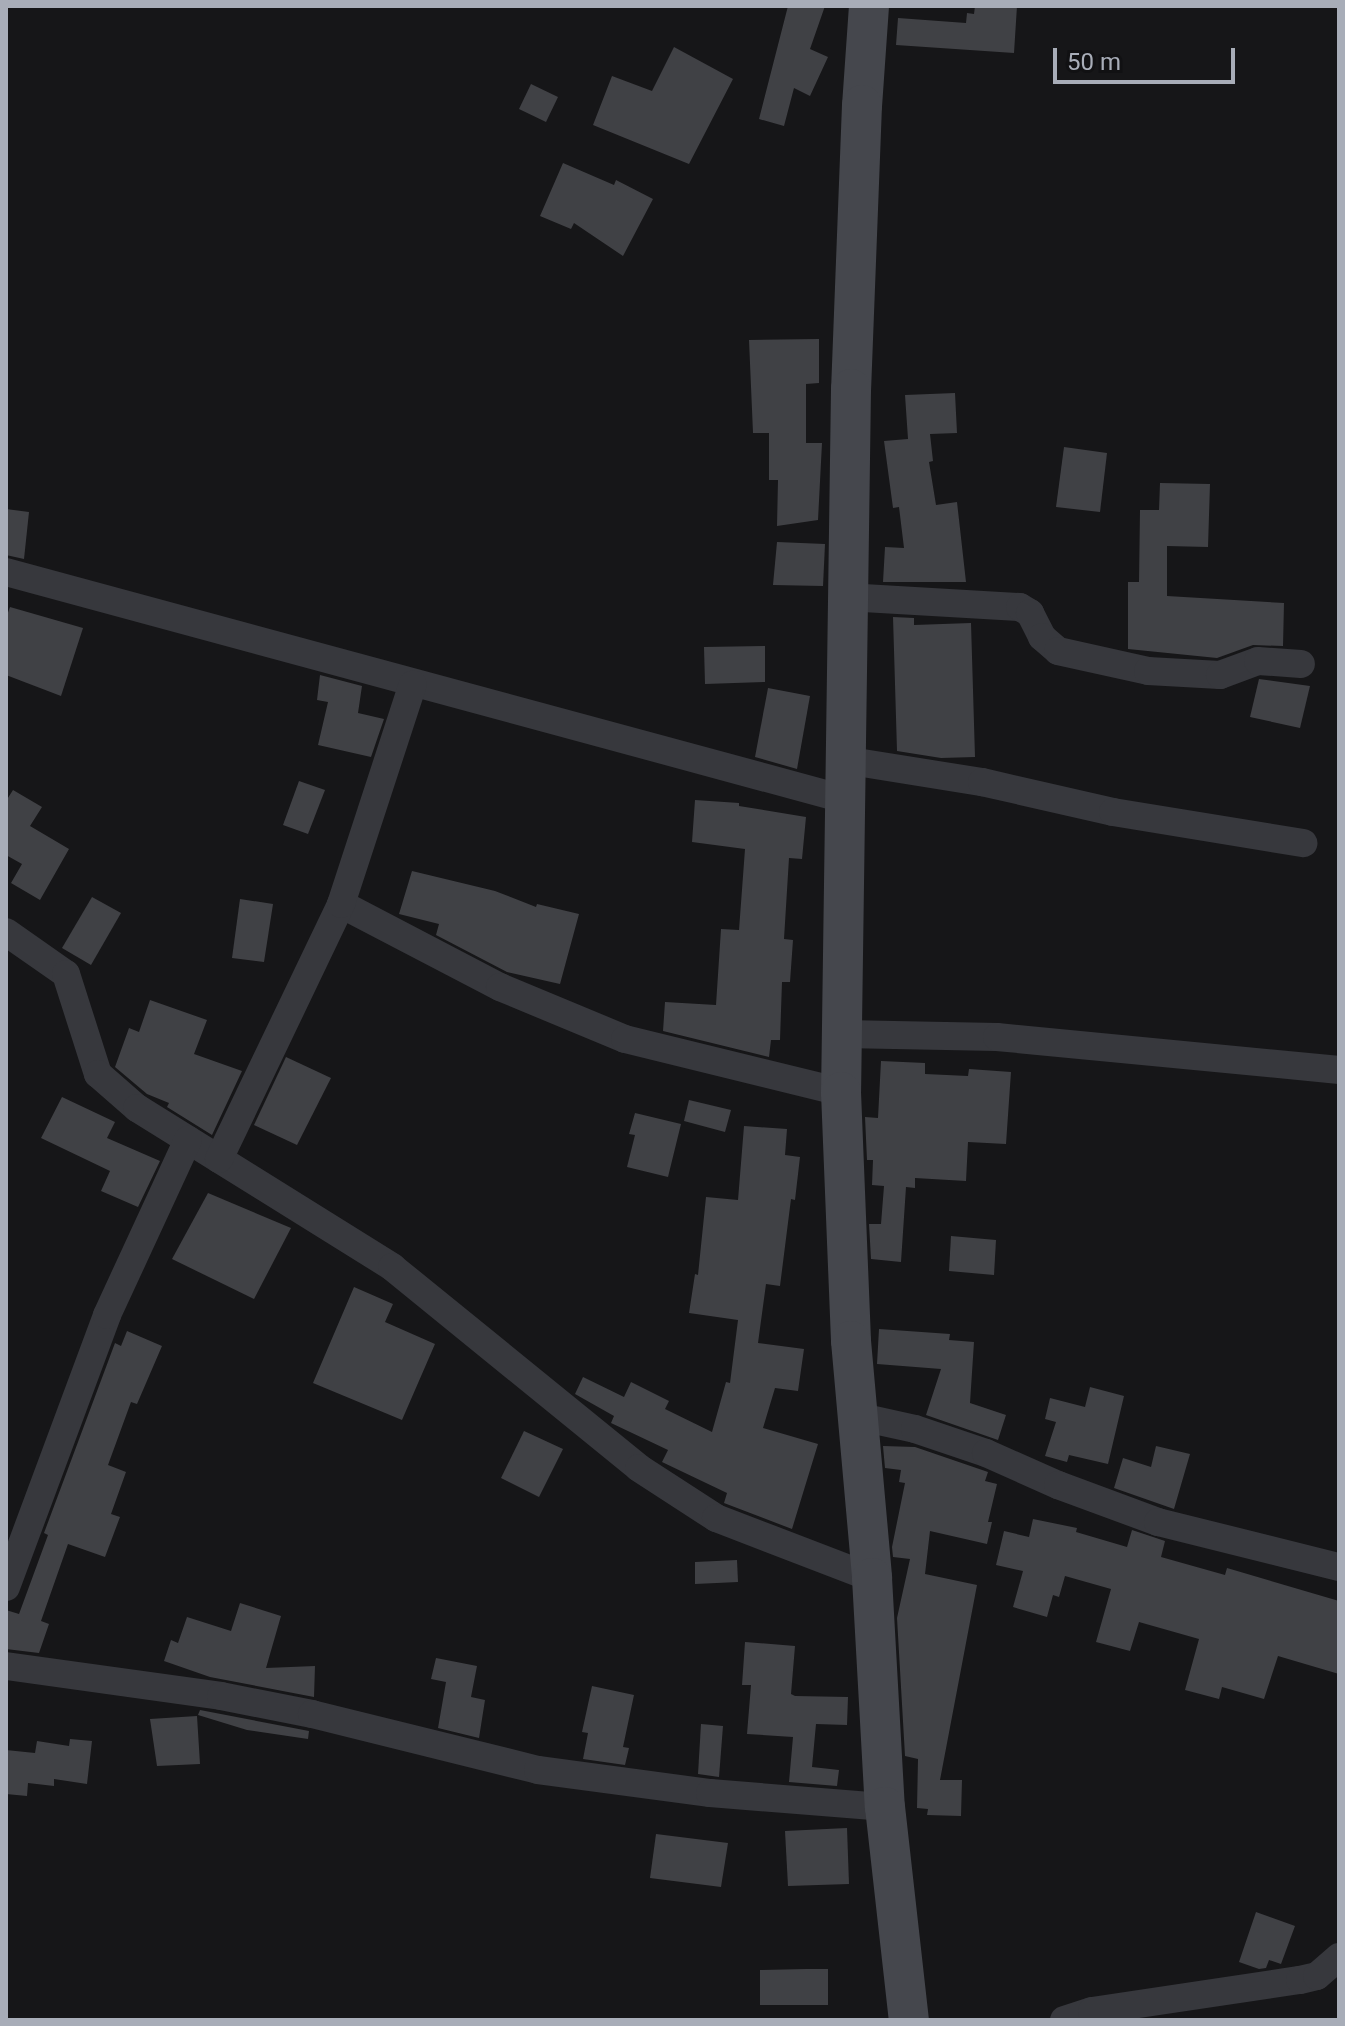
<!DOCTYPE html>
<html>
<head>
<meta charset="utf-8">
<style>
	body { margin:0 }
	#map { position:relative; width:1345px; height:2026px; overflow:hidden; background:#161618; font-family:Roboto,sans-serif }
	div>[style] { position:absolute }
	.building>* { inset:0; background:#404145 }
	.street>* { height:28px; margin:-14px; padding:0 14px; transform-origin:14px; border-radius:14px; background:#37383d }
	.secondary>* { height:40px; margin:-20px; padding:0 20px; transform-origin:20px; border-radius:20px; background:#45474d }
	span { translate:-50% -50%; white-space:nowrap; text-align:center; line-height:1.15; -webkit-text-stroke:7px #111113; paint-order:stroke }
	.frame { position:absolute; inset:0; border:8px solid #a8adb8; pointer-events:none }
	.scale { position:absolute; left:1053px; top:48px; width:182px; height:36px; box-sizing:border-box; border:4px solid #a8adb8; border-top:0; padding-left:10px; font-size:24px; line-height:28px; white-space:nowrap; color:#a8adb8; -webkit-text-stroke:6px #111113; paint-order:stroke }
</style>
</head>
<body>
<div id="map">
	<div class="building">
		<i style="clip-path:polygon(788px 6px,825px 6px,810px 49px,828px 57px,810px 96px,794px 88px,784px 126px,759px 119px)"></i>
		<i style="clip-path:polygon(975px 6px,1017px 6px,1014px 53px,896px 45px,898px 18px,966px 23px,967px 13px,974px 14px)"></i>
		<i style="clip-path:polygon(674px 47px,733px 79px,689px 164px,593px 125px,612px 76px,652px 91px)"></i>
		<i style="clip-path:polygon(531px 84px,558px 97px,546px 122px,519px 109px)"></i>
		<i style="clip-path:polygon(563px 163px,614px 185px,616px 180px,653px 199px,623px 256px,574px 223px,571px 229px,540px 216px)"></i>
		<i style="clip-path:polygon(819px 339px,819px 383px,806px 384px,806px 443px,822px 443px,818px 520px,777px 526px,778px 480px,769px 480px,769px 433px,753px 433px,749px 340px)"></i>
		<i style="clip-path:polygon(955px 393px,957px 433px,930px 434px,933px 461px,929px 462px,936px 505px,957px 502px,966px 582px,883px 582px,885px 547px,904px 548px,899px 507px,893px 508px,884px 441px,908px 439px,905px 395px)"></i>
		<i style="clip-path:polygon(1064px 447px,1107px 453px,1100px 512px,1056px 507px)"></i>
		<i style="clip-path:polygon(1160px 483px,1210px 484px,1208px 547px,1167px 546px,1167px 596px,1284px 603px,1283px 646px,1253px 645px,1217px 658px,1128px 649px,1128px 582px,1139px 582px,1140px 510px,1159px 510px)"></i>
		<i style="clip-path:polygon(6px 509px,29px 512px,24px 559px,6px 555px)"></i>
		<i style="clip-path:polygon(777px 542px,825px 544px,823px 586px,773px 585px)"></i>
		<i style="clip-path:polygon(10px 607px,83px 628px,61px 696px,6px 675px,6px 618px)"></i>
		<i style="clip-path:polygon(893px 617px,914px 618px,914px 625px,971px 623px,975px 757px,941px 758px,897px 751px)"></i>
		<i style="clip-path:polygon(765px 646px,765px 682px,705px 684px,704px 647px)"></i>
		<i style="clip-path:polygon(320px 675px,362px 686px,358px 713px,384px 719px,371px 757px,318px 745px,328px 702px,317px 700px)"></i>
		<i style="clip-path:polygon(1259px 679px,1310px 686px,1300px 728px,1250px 717px)"></i>
		<i style="clip-path:polygon(768px 688px,810px 696px,797px 769px,755px 757px)"></i>
		<i style="clip-path:polygon(299px 781px,325px 790px,308px 834px,283px 825px)"></i>
		<i style="clip-path:polygon(13px 790px,42px 807px,30px 826px,69px 849px,40px 900px,11px 883px,22px 864px,6px 855px,6px 801px)"></i>
		<i style="clip-path:polygon(695px 800px,739px 803px,739px 806px,806px 817px,802px 859px,789px 858px,784px 939px,793px 940px,790px 982px,782px 982px,780px 1040px,771px 1040px,769px 1057px,663px 1031px,665px 1002px,716px 1005px,721px 929px,739px 930px,745px 849px,692px 842px)"></i>
		<i style="clip-path:polygon(412px 871px,495px 891px,536px 907px,537px 904px,579px 914px,560px 984px,507px 972px,436px 935px,439px 924px,399px 914px)"></i>
		<i style="clip-path:polygon(92px 897px,121px 913px,91px 965px,62px 948px)"></i>
		<i style="clip-path:polygon(240px 899px,273px 904px,264px 962px,232px 958px)"></i>
		<i style="clip-path:polygon(150px 1000px,207px 1020px,194px 1054px,242px 1071px,212px 1135px,167px 1107px,169px 1103px,147px 1094px,115px 1067px,129px 1028px,139px 1032px)"></i>
		<i style="clip-path:polygon(286px 1057px,331px 1078px,297px 1145px,254px 1125px)"></i>
		<i style="clip-path:polygon(881px 1061px,925px 1063px,925px 1074px,968px 1076px,969px 1069px,1011px 1072px,1006px 1144px,968px 1142px,966px 1181px,915px 1178px,915px 1188px,906px 1187px,901px 1262px,871px 1259px,869px 1224px,881px 1224px,884px 1186px,872px 1185px,873px 1160px,867px 1160px,865px 1117px,878px 1118px)"></i>
		<i style="clip-path:polygon(62px 1097px,115px 1122px,107px 1138px,160px 1161px,138px 1207px,101px 1191px,110px 1171px,41px 1138px)"></i>
		<i style="clip-path:polygon(689px 1100px,731px 1110px,725px 1132px,684px 1121px)"></i>
		<i style="clip-path:polygon(635px 1113px,681px 1124px,668px 1177px,627px 1167px,635px 1135px,629px 1134px)"></i>
		<i style="clip-path:polygon(744px 1126px,787px 1129px,785px 1155px,800px 1157px,795px 1200px,791px 1199px,780px 1286px,766px 1284px,758px 1343px,804px 1349px,798px 1391px,775px 1388px,763px 1428px,818px 1444px,792px 1529px,724px 1503px,727px 1493px,662px 1462px,668px 1450px,611px 1423px,614px 1416px,575px 1394px,583px 1377px,624px 1397px,631px 1382px,669px 1401px,665px 1409px,712px 1432px,726px 1382px,730px 1383px,738px 1320px,689px 1313px,695px 1274px,698px 1275px,706px 1197px,738px 1200px)"></i>
		<i style="clip-path:polygon(208px 1193px,291px 1228px,254px 1299px,172px 1259px)"></i>
		<i style="clip-path:polygon(951px 1236px,996px 1240px,994px 1275px,949px 1271px)"></i>
		<i style="clip-path:polygon(354px 1287px,393px 1304px,385px 1322px,435px 1344px,402px 1420px,313px 1383px)"></i>
		<i style="clip-path:polygon(879px 1329px,950px 1334px,949px 1340px,974px 1342px,970px 1403px,1006px 1415px,998px 1440px,926px 1415px,941px 1369px,877px 1364px)"></i>
		<i style="clip-path:polygon(127px 1331px,162px 1346px,137px 1404px,131px 1402px,108px 1465px,126px 1472px,111px 1514px,120px 1517px,105px 1557px,68px 1544px,41px 1621px,49px 1624px,39px 1653px,6px 1649px,6px 1610px,19px 1614px,48px 1535px,44px 1533px,115px 1343px,121px 1346px)"></i>
		<i style="clip-path:polygon(1090px 1387px,1124px 1396px,1108px 1464px,1069px 1455px,1067px 1462px,1045px 1456px,1056px 1422px,1045px 1419px,1050px 1398px,1085px 1407px)"></i>
		<i style="clip-path:polygon(524px 1431px,563px 1449px,539px 1497px,501px 1478px)"></i>
		<i style="clip-path:polygon(883px 1446px,915px 1447px,988px 1472px,985px 1481px,997px 1484px,988px 1522px,992px 1522px,987px 1544px,930px 1531px,925px 1574px,977px 1585px,940px 1780px,962px 1780px,961px 1816px,927px 1815px,928px 1809px,917px 1808px,918px 1759px,905px 1756px,897px 1618px,910px 1559px,893px 1557px,892px 1547px,905px 1483px,899px 1482px,901px 1470px,885px 1468px)"></i>
		<i style="clip-path:polygon(1156px 1446px,1190px 1454px,1174px 1509px,1114px 1488px,1123px 1458px,1151px 1467px)"></i>
		<i style="clip-path:polygon(1033px 1519px,1077px 1528px,1076px 1532px,1127px 1547px,1132px 1530px,1165px 1541px,1161px 1557px,1225px 1575px,1227px 1568px,1339px 1601px,1339px 1674px,1278px 1656px,1264px 1699px,1222px 1687px,1219px 1699px,1185px 1690px,1199px 1639px,1139px 1622px,1130px 1651px,1096px 1642px,1111px 1589px,1065px 1576px,1059px 1597px,1053px 1595px,1047px 1617px,1013px 1607px,1023px 1571px,996px 1565px,1004px 1531px,1029px 1537px)"></i>
		<i style="clip-path:polygon(737px 1560px,738px 1582px,695px 1584px,695px 1562px)"></i>
		<i style="clip-path:polygon(240px 1603px,281px 1616px,266px 1668px,315px 1666px,314px 1697px,210px 1677px,164px 1661px,171px 1640px,178px 1643px,187px 1617px,231px 1631px)"></i>
		<i style="clip-path:polygon(745px 1642px,795px 1646px,791px 1694px,795px 1696px,848px 1697px,847px 1725px,816px 1724px,812px 1767px,839px 1770px,837px 1786px,789px 1782px,793px 1737px,747px 1734px,751px 1685px,742px 1685px)"></i>
		<i style="clip-path:polygon(436px 1658px,477px 1666px,471px 1697px,485px 1700px,479px 1738px,438px 1728px,446px 1682px,431px 1679px)"></i>
		<i style="clip-path:polygon(592px 1686px,634px 1695px,623px 1747px,629px 1748px,625px 1765px,583px 1759px,588px 1733px,582px 1732px)"></i>
		<i style="clip-path:polygon(200px 1710px,309px 1731px,308px 1739px,247px 1730px,198px 1715px)"></i>
		<i style="clip-path:polygon(197px 1716px,200px 1764px,157px 1766px,150px 1719px)"></i>
		<i style="clip-path:polygon(701px 1724px,723px 1726px,719px 1777px,698px 1774px)"></i>
		<i style="clip-path:polygon(70px 1739px,92px 1741px,87px 1784px,54px 1779px,54px 1786px,28px 1783px,27px 1796px,6px 1794px,6px 1750px,35px 1753px,37px 1741px,69px 1746px)"></i>
		<i style="clip-path:polygon(847px 1828px,849px 1884px,788px 1886px,785px 1831px)"></i>
		<i style="clip-path:polygon(656px 1834px,728px 1843px,721px 1887px,650px 1878px)"></i>
		<i style="clip-path:polygon(1256px 1912px,1295px 1926px,1281px 1964px,1269px 1960px,1266px 1968px,1259px 1969px,1239px 1962px)"></i>
		<i style="clip-path:polygon(806px 1969px,828px 1969px,828px 2005px,760px 2005px,760px 1970px)"></i>
	</div>
	<div class="street">
		<i style="left:6px;top:572px;width:868px;rotate:15.16deg"></i>
		<i style="left:846px;top:597px;width:174px;rotate:3.3deg"></i>
		<i style="left:1020px;top:607px;width:12px;rotate:31deg"></i>
		<i style="left:1030px;top:613px;width:27px;rotate:63deg"></i>
		<i style="left:1042px;top:637px;width:21px;rotate:41deg"></i>
		<i style="left:1058px;top:651px;width:92px;rotate:12.5deg"></i>
		<i style="left:1148px;top:671px;width:72px;rotate:3.2deg"></i>
		<i style="left:1220px;top:675px;width:40px;rotate:-20.2deg"></i>
		<i style="left:1258px;top:661px;width:43px;rotate:4deg"></i>
		<i style="left:844px;top:760px;width:140px;rotate:9.1deg"></i>
		<i style="left:982px;top:782px;width:134px;rotate:12.9deg"></i>
		<i style="left:1113px;top:812px;width:193px;rotate:9.3deg"></i>
		<i style="left:341px;top:904px;width:179px;rotate:27.6deg"></i>
		<i style="left:500px;top:987px;width:135px;rotate:22.6deg"></i>
		<i style="left:625px;top:1039px;width:222px;rotate:13.8deg"></i>
		<i style="left:6px;top:932px;width:73px;rotate:35deg"></i>
		<i style="left:66px;top:974px;width:105px;rotate:72.3deg"></i>
		<i style="left:98px;top:1074px;width:52px;rotate:41.1deg"></i>
		<i style="left:137px;top:1108px;width:301px;rotate:31.9deg"></i>
		<i style="left:392px;top:1267px;width:318px;rotate:39.1deg"></i>
		<i style="left:639px;top:1468px;width:92px;rotate:33deg"></i>
		<i style="left:716px;top:1518px;width:167px;rotate:21deg"></i>
		<i style="left:843px;top:1034px;width:154px;rotate:1.1deg"></i>
		<i style="left:997px;top:1037px;width:344px;rotate:5.5deg"></i>
		<i style="left:219px;top:1159px;width:283px;rotate:-64.4deg"></i>
		<i style="left:341px;top:904px;width:231px;rotate:-71.9deg"></i>
		<i style="left:856px;top:1416px;width:60px;rotate:12.4deg"></i>
		<i style="left:915px;top:1429px;width:75px;rotate:18.7deg"></i>
		<i style="left:986px;top:1453px;width:79px;rotate:24deg"></i>
		<i style="left:1058px;top:1485px;width:107px;rotate:20.3deg"></i>
		<i style="left:1158px;top:1522px;width:187px;rotate:14deg"></i>
		<i style="left:6px;top:1587px;width:290px;rotate:-69.6deg"></i>
		<i style="left:107px;top:1315px;width:193px;rotate:-65.2deg"></i>
		<i style="left:6px;top:1666px;width:217px;rotate:7.9deg"></i>
		<i style="left:221px;top:1696px;width:93px;rotate:11.2deg"></i>
		<i style="left:312px;top:1714px;width:233px;rotate:13.9deg"></i>
		<i style="left:538px;top:1770px;width:174px;rotate:7.6deg"></i>
		<i style="left:710px;top:1793px;width:176px;rotate:4.6deg"></i>
		<i style="left:1064px;top:2020px;width:29px;rotate:-18deg"></i>
		<i style="left:1092px;top:2011px;width:210px;rotate:-8.5deg"></i>
		<i style="left:1300px;top:1980px;width:17px;rotate:-13deg"></i>
		<i style="left:1317px;top:1976px;width:29px;rotate:-41deg"></i>
	</div>
	<div class="secondary">
		<i style="left:869px;top:6px;width:99px;rotate:94deg"></i>
		<i style="left:862px;top:105px;width:284px;rotate:92.2deg"></i>
		<i style="left:851px;top:389px;width:703px;rotate:90.81deg"></i>
		<i style="left:841px;top:1092px;width:249px;rotate:87.7deg"></i>
		<i style="left:851px;top:1341px;width:238px;rotate:84.9deg"></i>
		<i style="left:872px;top:1578px;width:229px;rotate:86.8deg"></i>
		<i style="left:885px;top:1807px;width:214px;rotate:83.6deg"></i>
	</div>
	<div class="frame"></div>
	<div class="scale">50 m</div>
</div>
</body>
</html>
